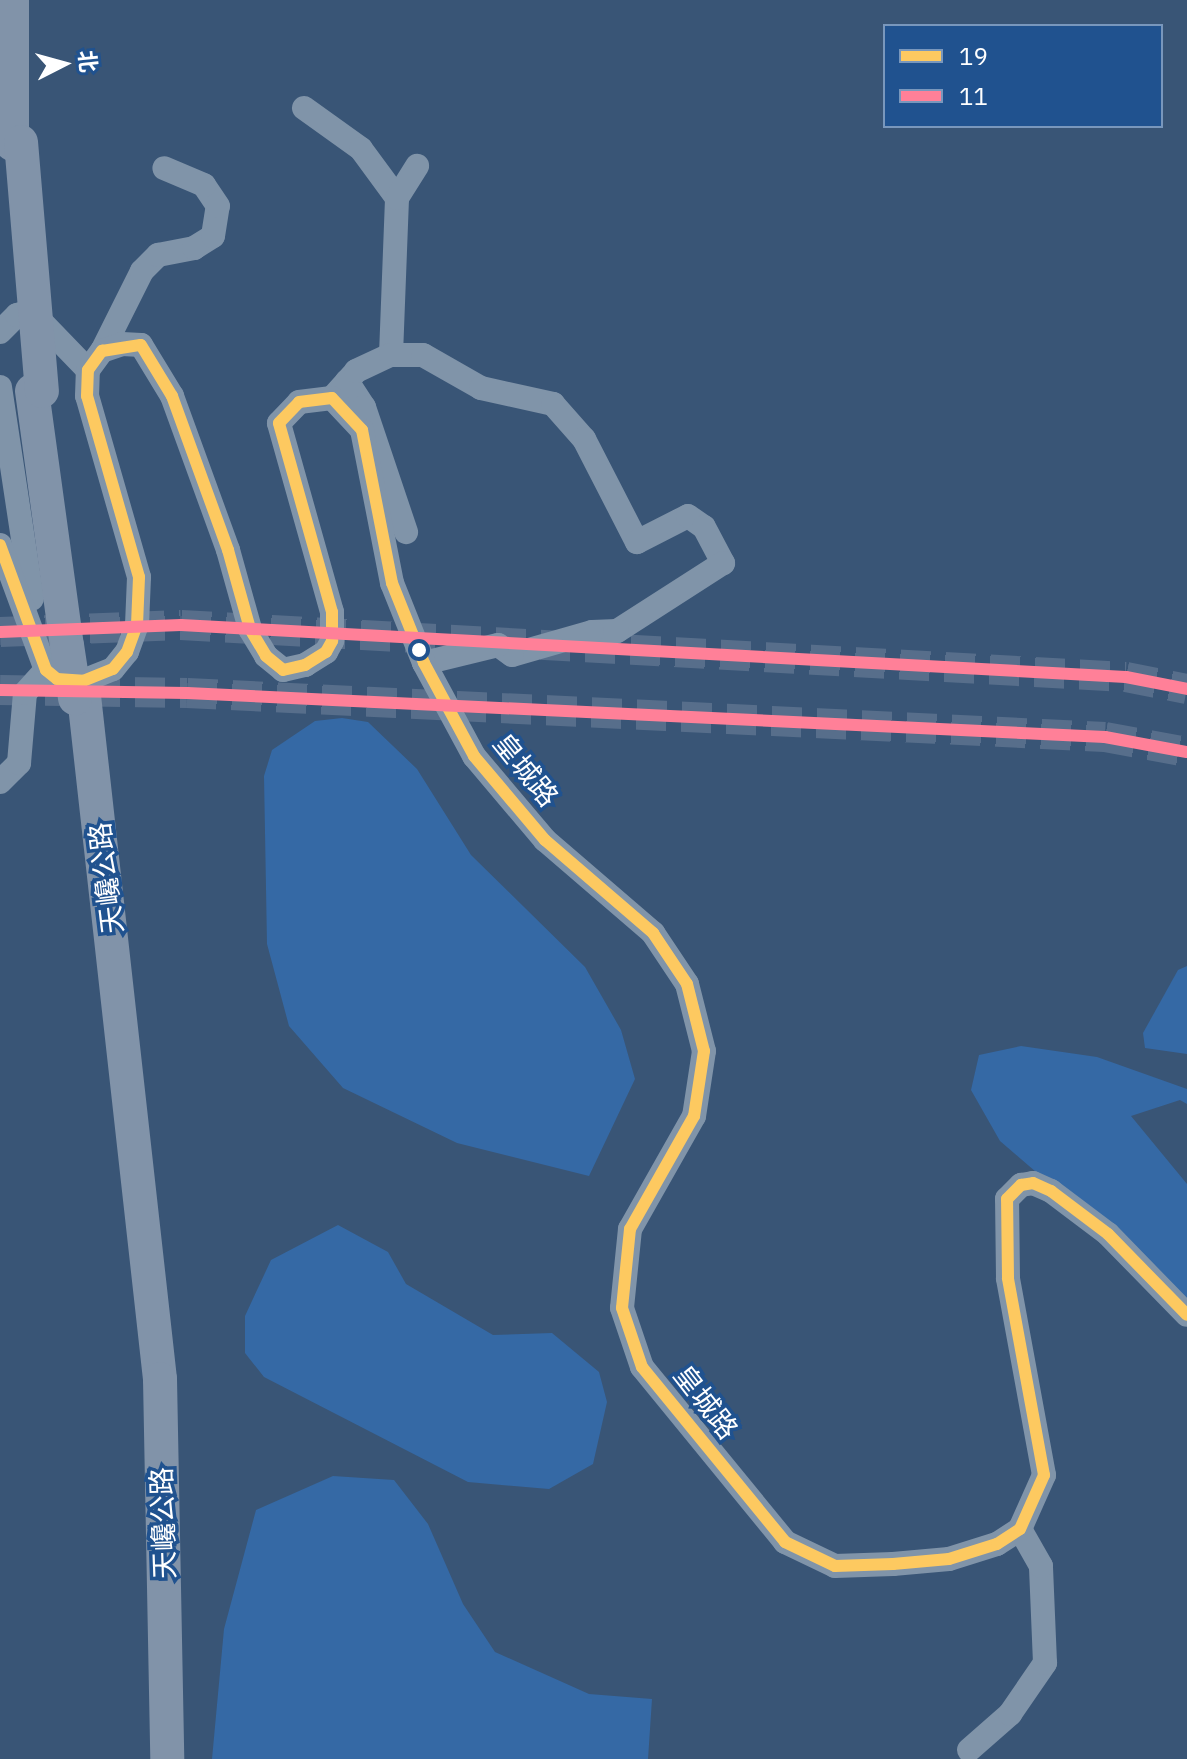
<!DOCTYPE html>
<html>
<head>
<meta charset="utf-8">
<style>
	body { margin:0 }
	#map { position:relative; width:1187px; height:1759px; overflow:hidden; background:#395576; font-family:"IBM Plex Sans","Noto Sans SC",sans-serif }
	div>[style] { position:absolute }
	.green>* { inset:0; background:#3569a5 }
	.major-tunnel>* { height:30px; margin-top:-15px; transform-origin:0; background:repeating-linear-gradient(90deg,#576e8b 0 30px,transparent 0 45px) }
	.minor>* { height:24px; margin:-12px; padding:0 12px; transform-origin:12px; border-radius:12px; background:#8094a9 }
	.highway>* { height:34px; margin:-17px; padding:0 17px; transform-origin:17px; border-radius:17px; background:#8193a9 }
	.highway-bridge>* { height:34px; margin:-17px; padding:0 17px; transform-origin:17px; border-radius:17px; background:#8193a9 }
	.bus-1>* { height:12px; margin:-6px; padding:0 6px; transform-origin:6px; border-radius:6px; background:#fdc960 }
	.bus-2>* { height:12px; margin:-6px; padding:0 6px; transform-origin:6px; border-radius:6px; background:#ff8098 }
	.dots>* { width:22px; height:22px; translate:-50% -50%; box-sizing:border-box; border:4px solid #20528f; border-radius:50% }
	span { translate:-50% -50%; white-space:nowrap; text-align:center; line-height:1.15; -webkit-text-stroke:7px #20528f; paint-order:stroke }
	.street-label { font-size:28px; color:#fff }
	.legend { position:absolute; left:883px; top:24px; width:280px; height:104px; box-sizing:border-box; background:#20528f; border:2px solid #7997bc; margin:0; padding:10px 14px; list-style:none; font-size:24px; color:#fff }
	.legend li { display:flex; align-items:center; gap:16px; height:40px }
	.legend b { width:40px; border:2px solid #7997bc }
	.north { position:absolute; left:24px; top:24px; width:80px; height:80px; -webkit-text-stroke:6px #20528f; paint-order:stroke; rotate:84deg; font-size:22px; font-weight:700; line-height:32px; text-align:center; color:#fff }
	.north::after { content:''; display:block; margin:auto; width:28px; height:36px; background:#fff; clip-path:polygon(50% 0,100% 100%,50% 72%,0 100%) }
</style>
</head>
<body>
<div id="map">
	<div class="green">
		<i style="clip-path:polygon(342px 718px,368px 722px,417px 769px,471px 855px,585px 967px,621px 1030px,635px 1079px,589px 1176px,457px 1143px,343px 1088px,289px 1026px,267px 944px,264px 776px,272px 750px,315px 721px)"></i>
		<i style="clip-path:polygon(1187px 966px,1187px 1054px,1145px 1048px,1143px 1033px,1178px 970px)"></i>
		<i style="clip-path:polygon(1021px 1046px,1097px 1057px,1187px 1089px,1187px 1104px,1180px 1100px,1131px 1116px,1187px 1184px,1187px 1302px,1000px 1141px,971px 1090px,979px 1055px)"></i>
		<i style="clip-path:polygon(338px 1225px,388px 1252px,406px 1284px,493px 1335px,552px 1333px,599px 1372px,607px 1402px,593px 1464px,549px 1489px,468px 1482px,264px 1377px,245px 1353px,245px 1316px,271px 1260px)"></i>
		<i style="clip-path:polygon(333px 1476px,394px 1480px,428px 1524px,463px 1604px,495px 1652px,589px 1694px,652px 1699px,648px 1759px,212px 1759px,224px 1629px,256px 1510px)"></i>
	</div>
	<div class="major-tunnel">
		<i style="left:0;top:632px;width:181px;rotate:-2.2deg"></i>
		<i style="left:181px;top:625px;width:946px;rotate:3.15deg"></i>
		<i style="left:1126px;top:677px;width:62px;rotate:11.1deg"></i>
		<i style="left:0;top:690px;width:187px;rotate:0.9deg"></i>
		<i style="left:187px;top:693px;width:919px;rotate:2.74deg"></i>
		<i style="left:1105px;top:737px;width:83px;rotate:10.4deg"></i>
	</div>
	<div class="minor">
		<i style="left:304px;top:108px;width:70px;rotate:35.7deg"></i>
		<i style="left:361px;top:149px;width:61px;rotate:53.7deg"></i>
		<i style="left:0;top:332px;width:24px;rotate:-45deg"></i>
		<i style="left:17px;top:315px;width:15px;rotate:-16deg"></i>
		<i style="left:31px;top:311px;width:82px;rotate:46deg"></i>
		<i style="left:102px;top:351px;width:89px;rotate:-63.4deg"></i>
		<i style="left:142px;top:271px;width:23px;rotate:-45deg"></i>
		<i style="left:158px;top:255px;width:37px;rotate:-11deg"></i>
		<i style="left:194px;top:248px;width:22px;rotate:-32deg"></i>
		<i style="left:213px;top:236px;width:30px;rotate:-81deg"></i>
		<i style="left:218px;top:206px;width:25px;rotate:-124deg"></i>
		<i style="left:204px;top:185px;width:43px;rotate:-157deg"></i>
		<i style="left:391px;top:355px;width:157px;rotate:-87.8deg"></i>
		<i style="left:397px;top:198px;width:38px;rotate:-58deg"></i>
		<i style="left:347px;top:381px;width:31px;rotate:57deg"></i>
		<i style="left:364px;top:407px;width:132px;rotate:71.4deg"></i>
		<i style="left:0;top:387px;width:214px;rotate:81.4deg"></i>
		<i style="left:332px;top:398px;width:36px;rotate:-48deg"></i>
		<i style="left:356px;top:371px;width:38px;rotate:-25deg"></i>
		<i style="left:391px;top:355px;width:32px"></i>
		<i style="left:423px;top:355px;width:67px;rotate:29.6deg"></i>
		<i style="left:481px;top:388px;width:74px;rotate:12.5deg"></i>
		<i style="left:553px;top:404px;width:47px;rotate:48.5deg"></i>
		<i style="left:584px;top:439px;width:116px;rotate:62.8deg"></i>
		<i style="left:637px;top:542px;width:57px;rotate:-27deg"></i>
		<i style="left:688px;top:516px;width:19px;rotate:35deg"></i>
		<i style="left:704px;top:527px;width:41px;rotate:62.2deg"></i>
		<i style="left:723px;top:563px;width:126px;rotate:147.3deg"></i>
		<i style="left:617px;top:631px;width:25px;rotate:178deg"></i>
		<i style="left:592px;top:632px;width:83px;rotate:164deg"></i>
		<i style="left:512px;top:655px;width:17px;rotate:-144deg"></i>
		<i style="left:498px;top:645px;width:76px;rotate:166.3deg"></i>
		<i style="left:0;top:545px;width:133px;rotate:69.8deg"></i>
		<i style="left:46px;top:670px;width:14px;rotate:39deg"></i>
		<i style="left:57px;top:679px;width:26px;rotate:4deg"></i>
		<i style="left:83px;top:681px;width:32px;rotate:-22deg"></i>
		<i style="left:113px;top:669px;width:22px;rotate:-51deg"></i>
		<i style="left:127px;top:652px;width:29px;rotate:-70deg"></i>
		<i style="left:137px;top:625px;width:48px;rotate:-87.6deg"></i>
		<i style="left:139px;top:577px;width:188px;rotate:-106deg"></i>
		<i style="left:87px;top:396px;width:26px;rotate:-88deg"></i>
		<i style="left:88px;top:370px;width:24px;rotate:-54deg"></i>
		<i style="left:102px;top:351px;width:21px;rotate:-19deg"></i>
		<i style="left:122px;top:344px;width:19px;rotate:3deg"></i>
		<i style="left:141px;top:345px;width:60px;rotate:58.7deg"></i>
		<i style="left:172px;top:396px;width:164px;rotate:70deg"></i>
		<i style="left:228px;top:550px;width:82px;rotate:74.4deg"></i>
		<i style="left:250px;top:629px;width:31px;rotate:59deg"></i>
		<i style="left:266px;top:656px;width:22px;rotate:39deg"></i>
		<i style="left:283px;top:670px;width:23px;rotate:-13deg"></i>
		<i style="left:305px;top:665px;width:25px;rotate:-32deg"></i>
		<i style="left:326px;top:652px;width:13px;rotate:-61deg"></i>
		<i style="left:332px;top:641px;width:29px;rotate:-90deg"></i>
		<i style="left:332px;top:612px;width:196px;rotate:-105.7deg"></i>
		<i style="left:279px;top:423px;width:29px;rotate:-46deg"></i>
		<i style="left:299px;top:402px;width:33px;rotate:-7deg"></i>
		<i style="left:332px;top:398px;width:44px;rotate:46.8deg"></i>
		<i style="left:362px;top:430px;width:156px;rotate:78.9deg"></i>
		<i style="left:392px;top:583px;width:86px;rotate:68.2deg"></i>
		<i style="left:424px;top:663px;width:106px;rotate:61.7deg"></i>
		<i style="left:474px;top:756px;width:110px;rotate:49.8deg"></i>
		<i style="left:545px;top:840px;width:143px;rotate:40.7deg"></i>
		<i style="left:653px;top:933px;width:61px;rotate:56.3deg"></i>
		<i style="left:687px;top:984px;width:69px;rotate:75.8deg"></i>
		<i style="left:704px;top:1051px;width:66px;rotate:98.7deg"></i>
		<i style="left:694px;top:1116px;width:130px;rotate:119.5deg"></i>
		<i style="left:630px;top:1229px;width:79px;rotate:95.8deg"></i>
		<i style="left:622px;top:1308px;width:62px;rotate:71.3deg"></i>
		<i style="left:642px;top:1367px;width:226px;rotate:50.7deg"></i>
		<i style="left:785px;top:1542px;width:55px;rotate:25.6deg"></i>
		<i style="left:835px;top:1566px;width:58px;rotate:-2deg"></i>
		<i style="left:893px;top:1564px;width:56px;rotate:-5.1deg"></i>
		<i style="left:949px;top:1559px;width:50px;rotate:-17.4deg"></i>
		<i style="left:997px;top:1544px;width:27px;rotate:-33deg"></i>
		<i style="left:1020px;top:1529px;width:59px;rotate:-66deg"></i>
		<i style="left:1044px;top:1475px;width:200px;rotate:-100.4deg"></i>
		<i style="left:1008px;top:1278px;width:79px;rotate:-90.7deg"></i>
		<i style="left:1007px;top:1199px;width:20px;rotate:-45deg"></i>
		<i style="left:1021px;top:1185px;width:12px;rotate:-9deg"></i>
		<i style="left:1033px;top:1183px;width:20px;rotate:24deg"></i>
		<i style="left:1051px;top:1191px;width:71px;rotate:37deg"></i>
		<i style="left:1108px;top:1234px;width:113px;rotate:45.7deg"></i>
		<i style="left:0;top:782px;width:27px;rotate:-45deg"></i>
		<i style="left:19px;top:763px;width:70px;rotate:-85.1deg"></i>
		<i style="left:25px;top:693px;width:31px;rotate:-48deg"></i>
		<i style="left:969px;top:1750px;width:55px;rotate:-41.3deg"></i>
		<i style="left:1010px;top:1714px;width:62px;rotate:-55.5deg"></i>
		<i style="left:1045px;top:1663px;width:97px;rotate:-92.4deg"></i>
		<i style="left:1041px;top:1566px;width:43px;rotate:-119.6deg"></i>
	</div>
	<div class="highway">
		<i style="left:12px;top:144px;width:144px;rotate:-90deg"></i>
		<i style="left:32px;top:391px;width:256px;rotate:82.2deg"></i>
		<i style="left:84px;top:696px;width:687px;rotate:83.65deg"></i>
		<i style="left:160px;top:1379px;width:380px;rotate:88.9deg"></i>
	</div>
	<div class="highway-bridge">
		<i style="left:21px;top:142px;width:250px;rotate:85.2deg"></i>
		<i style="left:67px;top:645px;width:54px;rotate:81.4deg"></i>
	</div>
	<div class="bus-1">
		<i style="left:0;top:545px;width:133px;rotate:69.8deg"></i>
		<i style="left:46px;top:670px;width:14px;rotate:39deg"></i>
		<i style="left:57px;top:679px;width:26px;rotate:4deg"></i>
		<i style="left:83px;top:681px;width:32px;rotate:-22deg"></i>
		<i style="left:113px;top:669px;width:22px;rotate:-51deg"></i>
		<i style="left:127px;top:652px;width:29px;rotate:-70deg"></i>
		<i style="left:137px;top:625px;width:48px;rotate:-87.6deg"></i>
		<i style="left:139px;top:577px;width:188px;rotate:-106deg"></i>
		<i style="left:87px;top:396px;width:26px;rotate:-88deg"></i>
		<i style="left:88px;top:370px;width:24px;rotate:-54deg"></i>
		<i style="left:102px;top:351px;width:39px;rotate:-9deg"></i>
		<i style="left:141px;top:345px;width:60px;rotate:58.7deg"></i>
		<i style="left:172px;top:396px;width:164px;rotate:70deg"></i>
		<i style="left:228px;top:550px;width:82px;rotate:74.4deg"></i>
		<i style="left:250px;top:629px;width:31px;rotate:59deg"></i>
		<i style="left:266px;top:656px;width:22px;rotate:39deg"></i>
		<i style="left:283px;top:670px;width:23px;rotate:-13deg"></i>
		<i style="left:305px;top:665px;width:25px;rotate:-32deg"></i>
		<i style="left:326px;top:652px;width:13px;rotate:-61deg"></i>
		<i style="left:332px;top:641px;width:29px;rotate:-90deg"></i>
		<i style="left:332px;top:612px;width:196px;rotate:-105.7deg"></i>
		<i style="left:279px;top:423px;width:29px;rotate:-46deg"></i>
		<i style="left:299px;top:402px;width:33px;rotate:-7deg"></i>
		<i style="left:332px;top:398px;width:44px;rotate:46.8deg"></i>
		<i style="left:362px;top:430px;width:156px;rotate:78.9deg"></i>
		<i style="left:392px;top:583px;width:86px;rotate:68.2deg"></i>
		<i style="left:424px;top:663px;width:106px;rotate:61.7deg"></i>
		<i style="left:474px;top:756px;width:110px;rotate:49.8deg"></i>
		<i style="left:545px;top:840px;width:143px;rotate:40.7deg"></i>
		<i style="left:653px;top:933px;width:61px;rotate:56.3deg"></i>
		<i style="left:687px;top:984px;width:69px;rotate:75.8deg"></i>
		<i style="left:704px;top:1051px;width:66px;rotate:98.7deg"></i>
		<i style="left:694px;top:1116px;width:130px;rotate:119.5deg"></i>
		<i style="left:630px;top:1229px;width:79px;rotate:95.8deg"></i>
		<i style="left:622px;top:1308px;width:62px;rotate:71.3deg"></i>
		<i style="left:642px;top:1367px;width:226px;rotate:50.7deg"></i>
		<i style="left:785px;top:1542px;width:55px;rotate:25.6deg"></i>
		<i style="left:835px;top:1566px;width:58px;rotate:-2deg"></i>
		<i style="left:893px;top:1564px;width:56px;rotate:-5.1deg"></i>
		<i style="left:949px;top:1559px;width:50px;rotate:-17.4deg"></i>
		<i style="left:997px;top:1544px;width:27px;rotate:-33deg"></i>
		<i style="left:1020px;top:1529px;width:59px;rotate:-66deg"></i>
		<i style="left:1044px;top:1475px;width:200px;rotate:-100.4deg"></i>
		<i style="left:1008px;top:1278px;width:79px;rotate:-90.7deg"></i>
		<i style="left:1007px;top:1199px;width:20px;rotate:-45deg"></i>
		<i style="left:1021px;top:1185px;width:12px;rotate:-9deg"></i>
		<i style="left:1033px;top:1183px;width:20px;rotate:24deg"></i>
		<i style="left:1051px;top:1191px;width:71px;rotate:37deg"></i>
		<i style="left:1108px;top:1234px;width:113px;rotate:45.7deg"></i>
	</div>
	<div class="bus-2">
		<i style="left:0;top:632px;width:181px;rotate:-2.2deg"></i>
		<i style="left:181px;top:625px;width:946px;rotate:3.15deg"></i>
		<i style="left:1126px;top:677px;width:62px;rotate:11.1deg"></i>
		<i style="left:0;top:690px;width:187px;rotate:0.9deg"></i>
		<i style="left:187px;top:693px;width:919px;rotate:2.74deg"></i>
		<i style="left:1105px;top:737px;width:83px;rotate:10.4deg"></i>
	</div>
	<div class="dots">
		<i style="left:419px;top:650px;background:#fff"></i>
	</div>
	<div class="street-label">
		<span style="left:526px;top:770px;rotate:51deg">皇城路</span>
		<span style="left:106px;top:878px;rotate:-97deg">天巉公路</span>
		<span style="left:706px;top:1402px;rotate:52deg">皇城路</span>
		<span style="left:163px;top:1523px;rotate:-92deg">天巉公路</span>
	</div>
	<ul class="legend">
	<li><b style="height:10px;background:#fdc960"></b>19</li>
	<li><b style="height:10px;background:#ff8098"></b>11</li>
	</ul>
	<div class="north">北</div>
</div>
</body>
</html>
